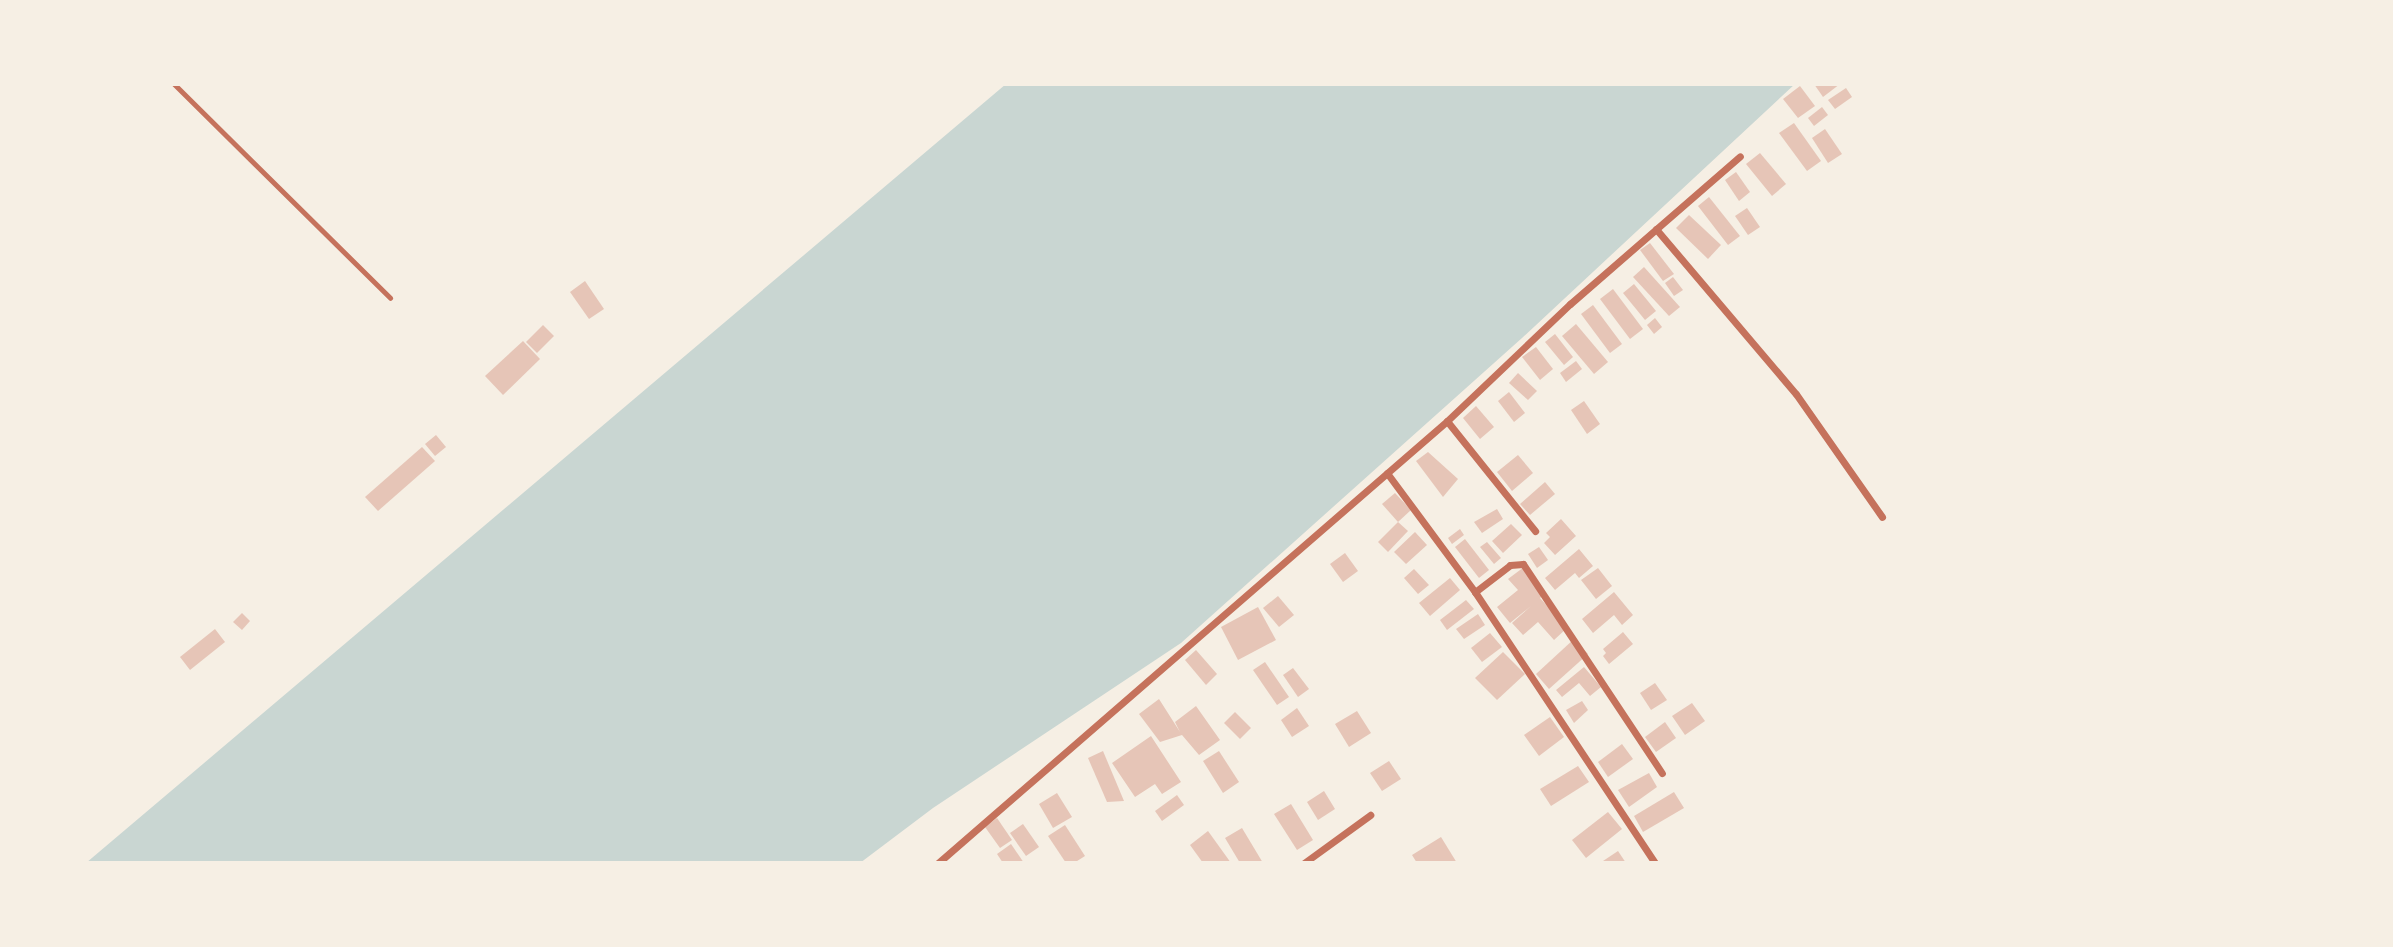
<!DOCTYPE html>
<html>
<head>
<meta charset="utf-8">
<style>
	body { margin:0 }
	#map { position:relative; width:2393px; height:947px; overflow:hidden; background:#f6efe4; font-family:Inter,sans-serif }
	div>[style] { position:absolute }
	.water>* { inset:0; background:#c9d6d2 }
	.building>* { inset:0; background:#e6c5b7 }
	.service>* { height:5px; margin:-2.5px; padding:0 2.5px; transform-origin:2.5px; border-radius:2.5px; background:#c5725c }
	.minor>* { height:7px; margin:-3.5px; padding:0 3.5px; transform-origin:3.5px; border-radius:3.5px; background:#c5725c }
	span { translate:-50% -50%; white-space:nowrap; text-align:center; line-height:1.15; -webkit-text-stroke:7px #f6efe4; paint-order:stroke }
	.frame { position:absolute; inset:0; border:86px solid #f6efe4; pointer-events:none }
</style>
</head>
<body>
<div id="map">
	<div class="water">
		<i style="clip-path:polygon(1006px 84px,1795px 84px,1522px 338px,1181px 643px,933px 808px,860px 863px,86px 863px)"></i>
	</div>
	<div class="building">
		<i style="clip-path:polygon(1814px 84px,1840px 84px,1823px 97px)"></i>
		<i style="clip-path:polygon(1800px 86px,1815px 106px,1798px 118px,1783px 99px)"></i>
		<i style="clip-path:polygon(1846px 88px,1852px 97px,1835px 109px,1828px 100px)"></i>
		<i style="clip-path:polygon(1822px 107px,1828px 115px,1814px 126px,1808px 118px)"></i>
		<i style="clip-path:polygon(1794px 123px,1821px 161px,1807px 171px,1779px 133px)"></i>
		<i style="clip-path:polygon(1825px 129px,1842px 154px,1828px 163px,1812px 138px)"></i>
		<i style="clip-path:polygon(1760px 153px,1786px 184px,1772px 196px,1746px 164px)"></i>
		<i style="clip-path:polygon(1736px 172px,1750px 192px,1739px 201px,1725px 180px)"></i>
		<i style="clip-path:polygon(1709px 197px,1740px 236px,1728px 245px,1698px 206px)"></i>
		<i style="clip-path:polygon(1747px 208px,1760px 227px,1748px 235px,1735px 216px)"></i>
		<i style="clip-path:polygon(1689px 215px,1721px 245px,1708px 259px,1676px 228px)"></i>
		<i style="clip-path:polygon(1650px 243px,1674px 274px,1663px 281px,1640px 250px)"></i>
		<i style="clip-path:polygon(1644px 267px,1680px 307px,1669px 316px,1633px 277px)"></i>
		<i style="clip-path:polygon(1673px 277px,1683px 290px,1674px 296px,1665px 283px)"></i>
		<i style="clip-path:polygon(585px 281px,604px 309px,589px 319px,570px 292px)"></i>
		<i style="clip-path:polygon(1634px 284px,1656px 311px,1645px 320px,1623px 293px)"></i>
		<i style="clip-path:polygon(1613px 289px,1643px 329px,1630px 339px,1600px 299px)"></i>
		<i style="clip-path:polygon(1593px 305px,1622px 344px,1610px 353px,1581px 314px)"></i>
		<i style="clip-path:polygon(1655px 318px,1662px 327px,1654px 334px,1647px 325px)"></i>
		<i style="clip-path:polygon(1576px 324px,1608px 362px,1594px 374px,1562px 336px)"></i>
		<i style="clip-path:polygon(543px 325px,554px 336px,537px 353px,526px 342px)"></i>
		<i style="clip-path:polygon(1555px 334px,1573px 357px,1564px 365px,1545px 342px)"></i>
		<i style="clip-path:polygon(523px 341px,540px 359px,503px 395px,485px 376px)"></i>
		<i style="clip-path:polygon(1536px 347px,1553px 369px,1540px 380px,1522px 357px)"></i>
		<i style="clip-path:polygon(1576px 361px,1582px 369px,1566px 382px,1560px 373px)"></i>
		<i style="clip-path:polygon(1518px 373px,1537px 391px,1528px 400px,1509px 383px)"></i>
		<i style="clip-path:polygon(1509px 392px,1525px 413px,1514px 422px,1498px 401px)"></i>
		<i style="clip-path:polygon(1584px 401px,1600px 424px,1587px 434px,1571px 410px)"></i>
		<i style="clip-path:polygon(1476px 406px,1494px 427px,1480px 439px,1463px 418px)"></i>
		<i style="clip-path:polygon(436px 435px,446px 447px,435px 456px,425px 444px)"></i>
		<i style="clip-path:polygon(422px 447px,435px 461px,378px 511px,365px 497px)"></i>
		<i style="clip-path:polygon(1428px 452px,1458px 479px,1443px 497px,1416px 461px)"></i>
		<i style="clip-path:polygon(1518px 455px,1533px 473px,1512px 491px,1497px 472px)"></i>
		<i style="clip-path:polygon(1545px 482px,1555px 494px,1530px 515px,1520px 504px)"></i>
		<i style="clip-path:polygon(1395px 493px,1411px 510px,1398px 522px,1382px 504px)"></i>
		<i style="clip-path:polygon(1497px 509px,1503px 519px,1482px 533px,1474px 522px)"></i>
		<i style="clip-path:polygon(1561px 519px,1576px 536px,1555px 555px,1544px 543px,1550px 537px,1546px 533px)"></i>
		<i style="clip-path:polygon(1398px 522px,1408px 531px,1388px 552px,1378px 542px)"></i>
		<i style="clip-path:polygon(1511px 524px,1522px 535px,1503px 553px,1492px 541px)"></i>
		<i style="clip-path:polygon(1460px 529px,1464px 535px,1452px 544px,1448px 538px)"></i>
		<i style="clip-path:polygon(1415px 532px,1427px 545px,1406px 564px,1394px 552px)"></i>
		<i style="clip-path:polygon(1465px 539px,1489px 570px,1479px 578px,1455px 547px)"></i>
		<i style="clip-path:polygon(1487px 542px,1501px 558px,1494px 564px,1480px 547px)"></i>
		<i style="clip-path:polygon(1539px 547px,1548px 560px,1537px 568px,1528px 554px)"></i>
		<i style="clip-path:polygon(1579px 549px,1593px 566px,1579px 578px,1575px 573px,1555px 590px,1545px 578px)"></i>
		<i style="clip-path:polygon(1345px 553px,1358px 571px,1343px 582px,1330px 564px)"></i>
		<i style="clip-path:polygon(1524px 567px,1546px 593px,1540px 598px,1567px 628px,1554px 640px,1538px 622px,1523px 635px,1512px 623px,1531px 606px,1510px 623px,1497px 607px,1518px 590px,1508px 579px)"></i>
		<i style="clip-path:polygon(1598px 568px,1612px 586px,1596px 599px,1581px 580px)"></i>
		<i style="clip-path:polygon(1414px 569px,1429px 585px,1418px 594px,1404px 578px)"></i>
		<i style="clip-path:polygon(1450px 578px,1460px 590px,1430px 616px,1419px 603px)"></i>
		<i style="clip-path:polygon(1614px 592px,1633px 615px,1622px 625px,1614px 615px,1593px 633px,1582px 619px)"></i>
		<i style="clip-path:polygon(1278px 596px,1294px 615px,1279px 627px,1263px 608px)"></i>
		<i style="clip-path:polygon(1466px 600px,1474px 609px,1447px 630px,1440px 620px)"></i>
		<i style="clip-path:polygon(1258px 607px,1276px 640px,1238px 660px,1221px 627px)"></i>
		<i style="clip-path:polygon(242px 613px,250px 621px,242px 630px,233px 622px)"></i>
		<i style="clip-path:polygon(1478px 614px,1485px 625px,1464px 639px,1456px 629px)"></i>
		<i style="clip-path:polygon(215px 629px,225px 642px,190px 670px,180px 657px)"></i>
		<i style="clip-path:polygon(1623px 632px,1633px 644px,1609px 664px,1603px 656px,1606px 653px,1603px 649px)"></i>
		<i style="clip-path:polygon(1490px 633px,1502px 647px,1482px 662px,1471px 648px)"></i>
		<i style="clip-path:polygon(1574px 639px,1588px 654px,1549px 689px,1536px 674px)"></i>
		<i style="clip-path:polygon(1196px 650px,1217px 674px,1206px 685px,1185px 660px)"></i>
		<i style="clip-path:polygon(1503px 652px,1525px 674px,1497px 700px,1475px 678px)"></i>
		<i style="clip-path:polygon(1265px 662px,1289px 697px,1277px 705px,1253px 670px)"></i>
		<i style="clip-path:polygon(1584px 667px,1601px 687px,1590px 696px,1579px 683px,1562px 697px,1556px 690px)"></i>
		<i style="clip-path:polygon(1293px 668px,1309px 689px,1298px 697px,1283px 675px)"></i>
		<i style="clip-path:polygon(1655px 683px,1667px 700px,1651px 710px,1640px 693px)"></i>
		<i style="clip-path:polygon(1159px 699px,1180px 732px,1175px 722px,1196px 706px,1220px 740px,1199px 755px,1182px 735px,1160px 742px,1139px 714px)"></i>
		<i style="clip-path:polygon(1582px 701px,1588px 710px,1574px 723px,1566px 710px)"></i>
		<i style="clip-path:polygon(1692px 703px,1705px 721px,1685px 735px,1672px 716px)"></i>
		<i style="clip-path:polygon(1297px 708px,1309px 726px,1292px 737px,1281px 720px)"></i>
		<i style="clip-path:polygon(1357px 711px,1371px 733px,1349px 747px,1335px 724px)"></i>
		<i style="clip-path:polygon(1235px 712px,1251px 728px,1240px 739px,1224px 723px)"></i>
		<i style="clip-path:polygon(1550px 717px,1564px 737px,1539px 756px,1524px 735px)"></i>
		<i style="clip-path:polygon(1665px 722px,1676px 738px,1656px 752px,1645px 737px)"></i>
		<i style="clip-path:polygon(1151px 736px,1181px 782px,1162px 794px,1155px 784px,1135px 797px,1112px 763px)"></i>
		<i style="clip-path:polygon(1622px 744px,1633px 759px,1608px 777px,1598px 762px)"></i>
		<i style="clip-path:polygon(1103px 751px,1124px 801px,1107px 802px,1088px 758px)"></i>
		<i style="clip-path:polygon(1219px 751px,1239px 782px,1223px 793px,1203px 761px)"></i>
		<i style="clip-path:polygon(1389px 761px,1401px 779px,1382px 791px,1370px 773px)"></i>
		<i style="clip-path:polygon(1578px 766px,1589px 782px,1551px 806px,1540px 789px)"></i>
		<i style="clip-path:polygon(1649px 773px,1657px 787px,1629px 807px,1618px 790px)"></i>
		<i style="clip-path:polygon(1324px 791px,1335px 809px,1318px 820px,1307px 802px)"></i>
		<i style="clip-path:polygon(1674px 792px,1684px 808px,1643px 832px,1634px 816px)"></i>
		<i style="clip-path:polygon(1057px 793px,1072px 817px,1053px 828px,1039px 804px)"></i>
		<i style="clip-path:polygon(1177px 795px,1184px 805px,1162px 821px,1155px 811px)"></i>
		<i style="clip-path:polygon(1291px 804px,1313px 840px,1297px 850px,1274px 814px)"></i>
		<i style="clip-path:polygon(1608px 812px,1622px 829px,1586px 858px,1572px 840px)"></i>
		<i style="clip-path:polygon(997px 818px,1012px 840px,1000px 848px,985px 827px)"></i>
		<i style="clip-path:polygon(1023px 824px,1039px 847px,1026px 856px,1010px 833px)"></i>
		<i style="clip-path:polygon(1065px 825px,1085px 856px,1074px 863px,1066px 863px,1048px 836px)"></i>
		<i style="clip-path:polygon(1242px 828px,1263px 863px,1240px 863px,1225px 838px)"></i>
		<i style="clip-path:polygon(1208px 831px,1231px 863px,1203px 863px,1190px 845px)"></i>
		<i style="clip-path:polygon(1441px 837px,1457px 863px,1417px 863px,1412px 855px)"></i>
		<i style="clip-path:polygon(1011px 844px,1024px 863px,1003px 863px,997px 854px)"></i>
		<i style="clip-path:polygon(1618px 851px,1626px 863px,1600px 863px)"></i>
	</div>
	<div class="service">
		<i style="left:174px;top:84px;width:304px;rotate:44.7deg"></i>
	</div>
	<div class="minor">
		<i style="left:1656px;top:229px;width:216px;rotate:49.7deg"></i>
		<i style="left:1796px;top:394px;width:150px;rotate:55deg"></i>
		<i style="left:1447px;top:421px;width:141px;rotate:51.3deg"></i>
		<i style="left:1387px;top:473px;width:148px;rotate:53.5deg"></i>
		<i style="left:1475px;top:592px;width:325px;rotate:56.4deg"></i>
		<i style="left:1475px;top:592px;width:44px;rotate:-37.6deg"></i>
		<i style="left:1510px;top:565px;width:13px;rotate:-4deg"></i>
		<i style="left:1523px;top:564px;width:251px;rotate:56.4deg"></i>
		<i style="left:938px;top:863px;width:674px;rotate:-40.97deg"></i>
		<i style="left:1447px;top:421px;width:170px;rotate:-43.6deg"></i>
		<i style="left:1570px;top:304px;width:225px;rotate:-41deg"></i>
		<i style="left:1304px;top:863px;width:82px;rotate:-36deg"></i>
	</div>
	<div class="frame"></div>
</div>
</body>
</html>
